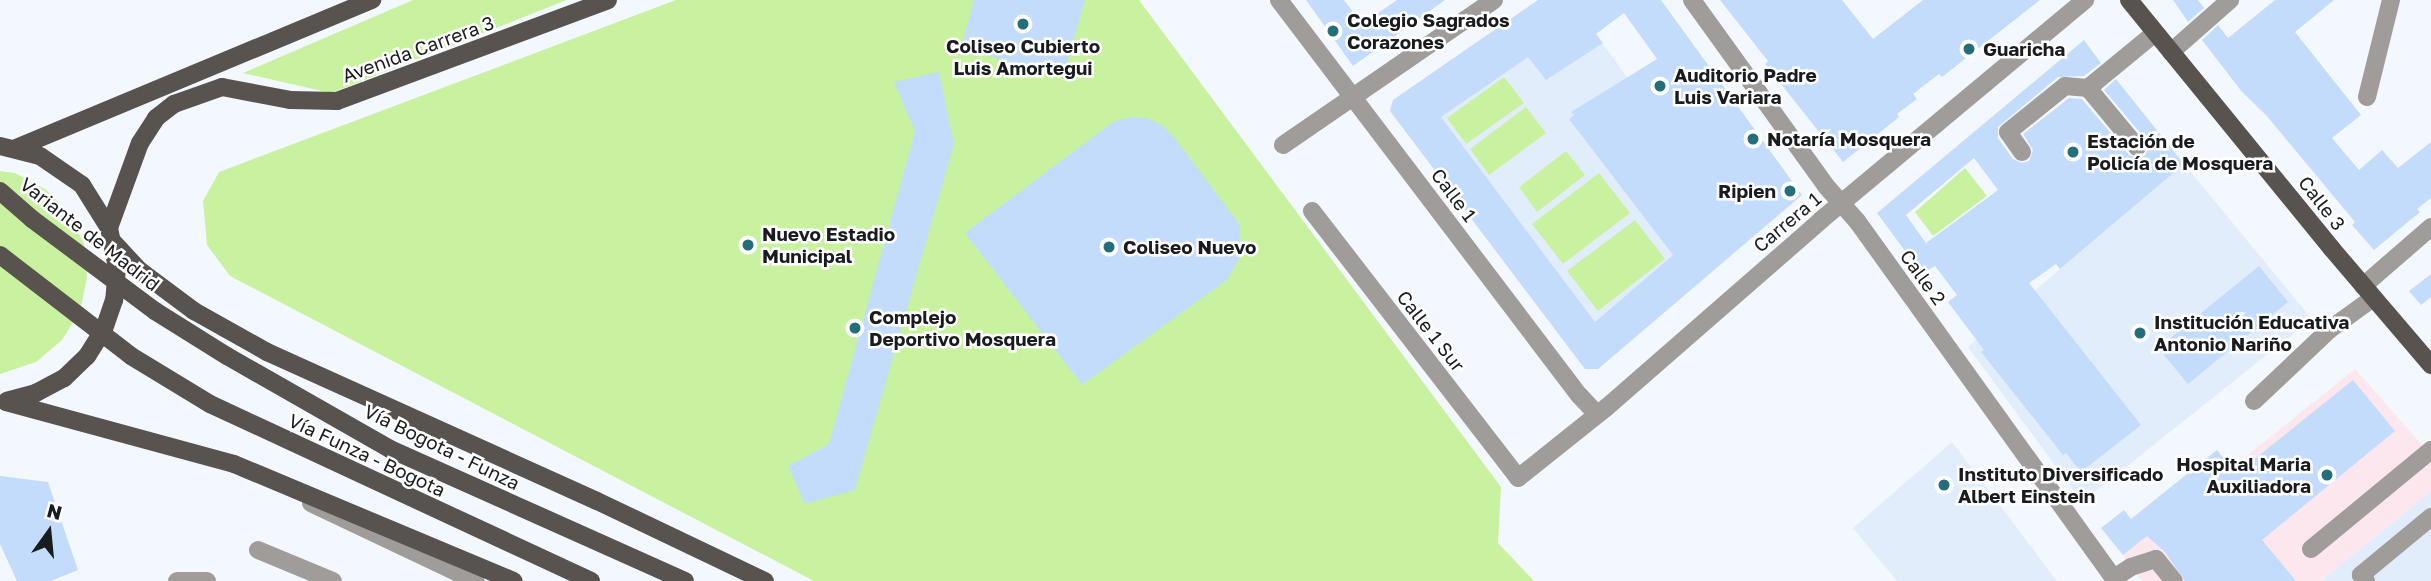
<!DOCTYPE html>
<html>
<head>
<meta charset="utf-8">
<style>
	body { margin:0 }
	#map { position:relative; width:2431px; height:581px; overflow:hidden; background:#f3f8fe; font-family:"Golos Text",sans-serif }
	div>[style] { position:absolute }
	.built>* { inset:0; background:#e2edfb }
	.medical>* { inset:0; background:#fce7ee }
	.green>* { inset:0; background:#c8f29f }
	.building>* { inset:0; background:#c3dcfb }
	.minor>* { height:18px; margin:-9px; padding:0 9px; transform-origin:9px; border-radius:9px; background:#9f9c99 }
	.major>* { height:18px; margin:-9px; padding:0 9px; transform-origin:9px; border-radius:9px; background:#58534e }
	.dots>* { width:19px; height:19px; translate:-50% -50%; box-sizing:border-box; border:4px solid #fff; border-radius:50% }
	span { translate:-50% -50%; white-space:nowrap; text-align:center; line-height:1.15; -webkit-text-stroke:5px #fff; paint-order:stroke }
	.poi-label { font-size:19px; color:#191b1e; font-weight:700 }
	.left { translate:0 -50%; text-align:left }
	.right { translate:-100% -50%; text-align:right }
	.street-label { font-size:19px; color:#191b1e }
	.north { position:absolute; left:14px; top:497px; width:70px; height:70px; -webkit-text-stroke:5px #fff; paint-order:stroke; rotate:15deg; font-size:19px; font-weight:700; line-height:28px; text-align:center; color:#191b1e }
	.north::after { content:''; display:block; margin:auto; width:24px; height:32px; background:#191b1e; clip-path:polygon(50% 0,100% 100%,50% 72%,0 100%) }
</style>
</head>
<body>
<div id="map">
	<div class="built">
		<i style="clip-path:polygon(1538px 0,1571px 0,1747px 242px,1598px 369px,1585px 369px,1390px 111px,1393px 100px)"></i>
		<i style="clip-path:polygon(2184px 164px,2312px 319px,2082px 502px,1968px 347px)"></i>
		<i style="clip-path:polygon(1952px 442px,2057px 581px,1897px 581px,1853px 528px)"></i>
		<i style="clip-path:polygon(2431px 491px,2431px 581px,2321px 581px)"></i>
	</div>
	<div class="medical">
		<i style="clip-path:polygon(2355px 369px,2431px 455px,2431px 491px,2321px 581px,2142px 581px,2123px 555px)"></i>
	</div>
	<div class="green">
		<i style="clip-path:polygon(413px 0,567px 0,331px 93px,243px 73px)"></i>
		<i style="clip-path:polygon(676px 0,1139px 0,1501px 487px,1498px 543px,1534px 581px,814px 581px,230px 276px,207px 245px,203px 201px,219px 172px)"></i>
		<i style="clip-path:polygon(1504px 77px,1524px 103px,1466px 144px,1447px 118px)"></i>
		<i style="clip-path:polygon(1526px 107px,1546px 133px,1489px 175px,1470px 149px)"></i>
		<i style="clip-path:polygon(1566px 151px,1585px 175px,1537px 212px,1519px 187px)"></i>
		<i style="clip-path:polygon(1965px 168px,1987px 196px,1933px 236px,1915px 212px)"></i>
		<i style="clip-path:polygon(0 171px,15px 173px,45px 189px,69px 213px,84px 244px,87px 278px,80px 311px,62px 340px,36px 362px,0 374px)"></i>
		<i style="clip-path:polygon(1599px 173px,1630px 213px,1563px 264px,1532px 224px)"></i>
		<i style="clip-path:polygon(1635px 220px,1665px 259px,1598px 311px,1567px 271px)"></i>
	</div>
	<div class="building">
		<i style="clip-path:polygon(974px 0,1085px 0,1063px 77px,961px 48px)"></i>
		<i style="clip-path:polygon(1306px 0,1344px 0,1362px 24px,1397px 0,1445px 0,1353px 66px)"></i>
		<i style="clip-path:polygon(evenodd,1538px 0,1661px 0,1802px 195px,1598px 369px,1585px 369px,1390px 111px,1393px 100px,1538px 0,1624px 13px,1657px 59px,1571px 112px,1574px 115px,1569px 119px,1673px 255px,1595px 322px,1441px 117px,1528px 57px,1546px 80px,1603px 43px,1596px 34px,1624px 13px)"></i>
		<i style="clip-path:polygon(1720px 0,1842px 0,1873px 39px,1923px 0,2040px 0,1942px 77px,1939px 74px,1913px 94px,1917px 99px,1897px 114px,1899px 117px,1843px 162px,1765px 64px,1768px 61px)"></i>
		<i style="clip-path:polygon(2173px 0,2198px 0,2204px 8px,2188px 22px)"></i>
		<i style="clip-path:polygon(2275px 0,2334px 0,2295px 32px,2361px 115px,2332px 138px,2359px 170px,2382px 150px,2398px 168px,2431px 142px,2431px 198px,2417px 209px,2420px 212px,2374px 250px,2352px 225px,2355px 222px,2266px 115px,2242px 92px,2202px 40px,2218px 25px,2228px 38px)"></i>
		<i style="clip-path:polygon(evenodd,2084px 40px,2101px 63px,2084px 76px,2058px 77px,1998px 127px,1998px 138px,2013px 159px,2022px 163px,2029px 161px,2033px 150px,2023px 134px,2069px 98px,2082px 99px,2129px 155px,2138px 158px,2144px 156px,2148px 150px,2146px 140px,2104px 90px,2116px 79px,2184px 164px,2060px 269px,2056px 264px,2029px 283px,2141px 425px,2081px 472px,2066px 453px,2063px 455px,1981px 352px,1984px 350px,1948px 302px,1957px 295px,1935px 266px,1922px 274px,1877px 213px,2084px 40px,1974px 158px,1998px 190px,1926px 243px,1906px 215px,1974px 158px)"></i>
		<i style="clip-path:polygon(939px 72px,954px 144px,855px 490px,805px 504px,788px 466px,829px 444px,915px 131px,894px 82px)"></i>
		<i style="clip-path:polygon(1131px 117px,1147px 118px,1163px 126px,1174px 137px,1240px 225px,1241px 255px,1227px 280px,1082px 385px,965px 233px,1113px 122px)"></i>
		<i style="clip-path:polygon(2259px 266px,2288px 302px,2188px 384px,2158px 348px)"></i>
		<i style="clip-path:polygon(2431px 274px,2431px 297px,2421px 305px,2409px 291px)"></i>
		<i style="clip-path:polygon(2353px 380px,2395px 431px,2262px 540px,2296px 581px,2185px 581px,2165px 552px,2147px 536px,2123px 555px,2101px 528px,2124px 510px,2131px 519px,2217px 450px,2236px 474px)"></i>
		<i style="clip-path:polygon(0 476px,48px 482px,78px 570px,51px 581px,17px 581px,0 544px)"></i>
	</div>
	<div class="minor">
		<i style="left:1279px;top:0;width:497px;rotate:52.8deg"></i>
		<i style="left:1580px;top:396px;width:23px;rotate:47deg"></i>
		<i style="left:1692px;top:0;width:229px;rotate:54.2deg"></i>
		<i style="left:1826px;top:186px;width:47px;rotate:48.5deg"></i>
		<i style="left:1857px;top:221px;width:443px;rotate:54.3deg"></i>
		<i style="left:2171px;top:52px;width:79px;rotate:-41.4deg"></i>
		<i style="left:2088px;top:88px;width:77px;rotate:50.3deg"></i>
		<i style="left:2367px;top:97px;width:100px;rotate:-76.1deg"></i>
		<i style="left:1283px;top:145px;width:256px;rotate:-34.5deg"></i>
		<i style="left:2022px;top:152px;width:24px;rotate:-125deg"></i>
		<i style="left:2008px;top:132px;width:73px;rotate:-38.9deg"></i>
		<i style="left:2065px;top:86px;width:23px;rotate:5deg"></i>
		<i style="left:2088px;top:88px;width:87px;rotate:-39.4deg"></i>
		<i style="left:1312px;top:211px;width:337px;rotate:52.3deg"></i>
		<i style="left:1518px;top:478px;width:114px;rotate:-38.6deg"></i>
		<i style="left:1607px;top:407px;width:284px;rotate:-41.1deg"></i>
		<i style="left:1821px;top:220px;width:344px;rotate:-39.8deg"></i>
		<i style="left:2363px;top:286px;width:90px;rotate:-40.9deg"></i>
		<i style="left:2254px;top:401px;width:103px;rotate:-43.4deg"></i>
		<i style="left:2329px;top:330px;width:54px;rotate:-36deg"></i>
		<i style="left:311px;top:503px;width:182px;rotate:25.4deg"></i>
		<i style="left:2311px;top:549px;width:156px;rotate:-39.5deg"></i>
		<i style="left:258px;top:550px;width:81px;rotate:22.5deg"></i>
		<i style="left:2114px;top:578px;width:20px;rotate:-33deg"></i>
		<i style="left:2131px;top:567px;width:26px;rotate:-18deg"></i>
		<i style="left:2156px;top:559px;width:28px;rotate:51deg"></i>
		<i style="left:177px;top:581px;width:30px"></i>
		<i style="left:2366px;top:581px;width:8px;rotate:-130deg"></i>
		<i style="left:2361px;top:575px;width:91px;rotate:-39.6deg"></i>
	</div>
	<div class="major">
		<i style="left:2129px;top:0;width:321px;rotate:50.8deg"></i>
		<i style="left:2332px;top:249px;width:153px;rotate:49.5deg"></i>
		<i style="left:0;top:146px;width:41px;rotate:14deg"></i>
		<i style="left:40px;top:156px;width:51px;rotate:34.6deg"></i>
		<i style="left:82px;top:185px;width:51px;rotate:57.9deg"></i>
		<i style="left:109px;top:228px;width:41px;rotate:78.7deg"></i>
		<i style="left:117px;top:268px;width:32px;rotate:95deg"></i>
		<i style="left:114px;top:300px;width:31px;rotate:109deg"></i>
		<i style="left:104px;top:329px;width:32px;rotate:122deg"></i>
		<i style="left:87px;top:356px;width:32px;rotate:136deg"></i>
		<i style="left:64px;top:378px;width:32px;rotate:152deg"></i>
		<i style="left:36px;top:393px;width:30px;rotate:165deg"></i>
		<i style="left:16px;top:148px;width:386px;rotate:-22.6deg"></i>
		<i style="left:0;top:191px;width:43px;rotate:41.2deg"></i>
		<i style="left:32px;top:219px;width:154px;rotate:36.8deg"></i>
		<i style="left:155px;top:311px;width:85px;rotate:32deg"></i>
		<i style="left:227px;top:356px;width:188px;rotate:29.7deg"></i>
		<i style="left:390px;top:449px;width:323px;rotate:24.1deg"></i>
		<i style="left:109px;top:228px;width:90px;rotate:-70deg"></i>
		<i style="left:140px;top:143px;width:30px;rotate:-57deg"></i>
		<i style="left:156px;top:118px;width:23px;rotate:-38deg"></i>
		<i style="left:174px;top:104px;width:51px;rotate:-19.5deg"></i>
		<i style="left:222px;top:87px;width:69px;rotate:10.8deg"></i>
		<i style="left:290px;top:100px;width:47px;rotate:1.2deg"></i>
		<i style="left:337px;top:101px;width:289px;rotate:-20.4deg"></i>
		<i style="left:113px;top:242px;width:38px;rotate:47deg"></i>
		<i style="left:139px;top:270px;width:69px;rotate:36.7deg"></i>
		<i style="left:194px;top:311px;width:84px;rotate:29.3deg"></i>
		<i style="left:267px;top:352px;width:362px;rotate:24.3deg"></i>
		<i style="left:597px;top:501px;width:186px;rotate:25.5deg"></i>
		<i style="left:0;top:255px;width:165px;rotate:37.6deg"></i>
		<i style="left:131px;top:356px;width:92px;rotate:31.3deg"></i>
		<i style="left:210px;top:404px;width:420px;rotate:24.9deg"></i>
		<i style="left:6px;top:402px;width:236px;rotate:15.2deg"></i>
		<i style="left:234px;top:464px;width:303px;rotate:22.7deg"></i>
	</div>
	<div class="dots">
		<i style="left:1023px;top:24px;background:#256e79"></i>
		<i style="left:1333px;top:31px;background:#256e79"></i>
		<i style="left:1969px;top:49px;background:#256e79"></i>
		<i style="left:1660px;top:86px;background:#256e79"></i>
		<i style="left:1753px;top:139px;background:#256e79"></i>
		<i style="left:2073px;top:152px;background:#256e79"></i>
		<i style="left:1790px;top:191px;background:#256e79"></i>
		<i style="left:748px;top:245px;background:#256e79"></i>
		<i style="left:1109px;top:247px;background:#256e79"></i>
		<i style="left:855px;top:328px;background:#256e79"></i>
		<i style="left:2140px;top:333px;background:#256e79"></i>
		<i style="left:2327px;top:475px;background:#256e79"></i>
		<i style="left:1944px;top:485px;background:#256e79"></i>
	</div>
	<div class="poi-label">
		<span class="left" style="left:1347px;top:31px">Colegio Sagrados<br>Corazones</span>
		<span style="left:1023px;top:57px">Coliseo Cubierto<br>Luis Amortegui</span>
		<span class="left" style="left:1983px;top:49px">Guaricha</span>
		<span class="left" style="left:1674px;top:86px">Auditorio Padre<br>Luis Variara</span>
		<span class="left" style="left:1767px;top:139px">Notaría Mosquera</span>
		<span class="left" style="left:2087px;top:152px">Estación de<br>Policía de Mosquera</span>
		<span class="right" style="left:1776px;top:191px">Ripien</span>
		<span class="left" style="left:762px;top:245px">Nuevo Estadio<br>Municipal</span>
		<span class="left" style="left:1123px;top:247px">Coliseo Nuevo</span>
		<span class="left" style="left:869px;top:328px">Complejo<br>Deportivo Mosquera</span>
		<span class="left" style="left:2154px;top:333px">Institución Educativa<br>Antonio Nariño</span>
		<span class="right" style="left:2311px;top:475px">Hospital Maria<br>Auxiliadora</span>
		<span class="left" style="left:1958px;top:485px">Instituto Diversificado<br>Albert Einstein</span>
	</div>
	<div class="street-label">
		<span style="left:418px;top:49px;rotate:-20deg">Avenida Carrera 3</span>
		<span style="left:1454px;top:195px;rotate:53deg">Calle 1</span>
		<span style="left:2322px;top:203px;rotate:52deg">Calle 3</span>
		<span style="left:1787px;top:222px;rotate:-40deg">Carrera 1</span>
		<span style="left:90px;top:234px;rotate:38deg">Variante de Madrid</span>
		<span style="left:1923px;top:277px;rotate:54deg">Calle 2</span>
		<span style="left:1431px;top:331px;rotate:52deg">Calle 1 Sur</span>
		<span style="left:442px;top:447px;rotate:26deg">Vía Bogota - Funza</span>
		<span style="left:367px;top:455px;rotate:25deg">Vía Funza - Bogota</span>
	</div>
	<div class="north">N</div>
</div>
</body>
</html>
